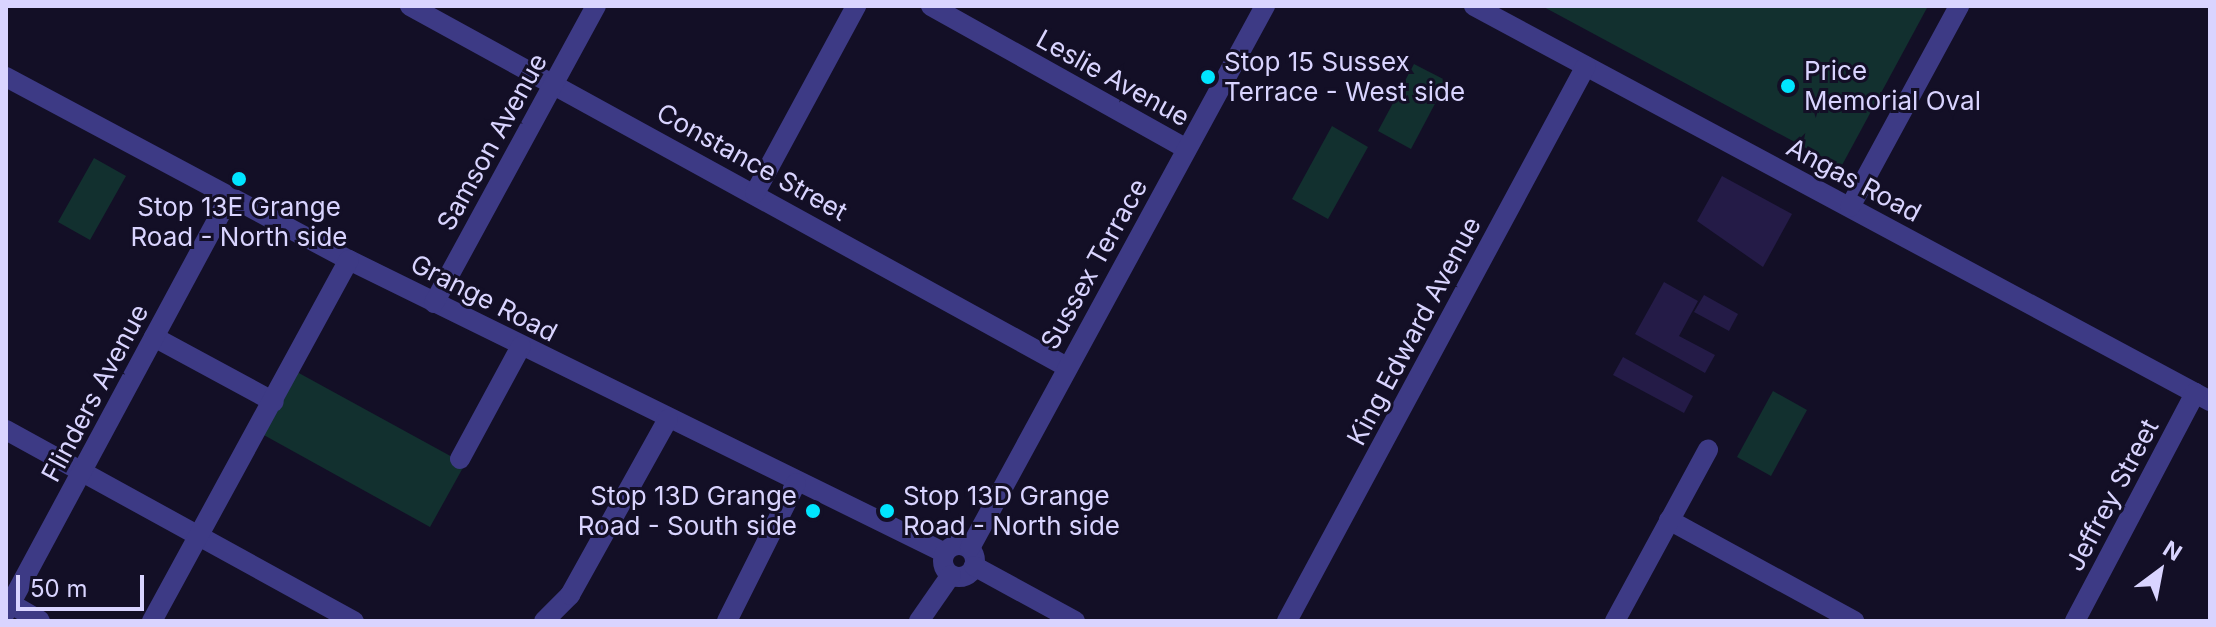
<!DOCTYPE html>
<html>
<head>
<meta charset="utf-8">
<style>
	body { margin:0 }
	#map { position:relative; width:2216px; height:627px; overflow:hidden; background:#130f26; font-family:Inter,sans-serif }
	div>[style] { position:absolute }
	.green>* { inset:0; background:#12302f }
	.building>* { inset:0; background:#241b47 }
	.minor>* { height:20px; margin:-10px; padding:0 10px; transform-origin:10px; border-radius:10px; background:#3d3a85 }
	.minor>.ring { margin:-10px; padding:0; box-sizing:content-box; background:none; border:20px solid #3d3a85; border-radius:50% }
	.dots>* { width:22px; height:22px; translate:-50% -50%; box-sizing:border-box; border:4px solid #130f26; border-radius:50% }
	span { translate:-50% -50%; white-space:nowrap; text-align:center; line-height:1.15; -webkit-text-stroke:6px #130f26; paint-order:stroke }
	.poi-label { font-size:26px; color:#d9d4ff }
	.left { translate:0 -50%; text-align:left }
	.right { translate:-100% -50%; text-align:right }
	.street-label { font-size:26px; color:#d9d4ff }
	.frame { position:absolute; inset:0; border:8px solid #d9d4ff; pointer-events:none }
	.north { position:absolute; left:2120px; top:531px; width:80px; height:80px; -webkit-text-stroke:6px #130f26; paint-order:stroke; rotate:32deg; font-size:22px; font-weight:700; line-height:32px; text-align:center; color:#d9d4ff }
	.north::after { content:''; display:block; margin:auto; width:28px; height:36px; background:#d9d4ff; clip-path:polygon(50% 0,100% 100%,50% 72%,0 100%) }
	.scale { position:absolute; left:16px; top:575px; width:128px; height:36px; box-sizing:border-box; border:4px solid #d9d4ff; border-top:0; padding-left:10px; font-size:24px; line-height:28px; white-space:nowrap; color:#d9d4ff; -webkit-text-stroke:6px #130f26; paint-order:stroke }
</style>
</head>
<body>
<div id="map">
	<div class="green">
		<i style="clip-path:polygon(1542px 6px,1928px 6px,1841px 167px)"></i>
		<i style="clip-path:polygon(1414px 64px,1447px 81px,1411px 149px,1378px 131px)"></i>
		<i style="clip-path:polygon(1332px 126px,1368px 147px,1328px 219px,1292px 199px)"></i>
		<i style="clip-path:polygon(94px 158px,126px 176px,90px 240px,58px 222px)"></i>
		<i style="clip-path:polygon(297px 372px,465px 464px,430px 527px,262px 434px)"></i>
		<i style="clip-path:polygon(1773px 391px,1807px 410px,1771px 476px,1737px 457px)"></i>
	</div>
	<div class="building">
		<i style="clip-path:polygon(1722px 176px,1792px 214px,1763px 267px,1697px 221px)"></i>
		<i style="clip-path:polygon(1664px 282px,1698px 301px,1679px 336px,1715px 355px,1705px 373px,1635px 334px)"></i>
		<i style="clip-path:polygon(1704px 295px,1738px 314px,1729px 331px,1694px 312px)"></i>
		<i style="clip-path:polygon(1623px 357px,1693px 396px,1684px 413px,1613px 375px)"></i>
	</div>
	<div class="minor">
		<i style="left:410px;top:6px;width:750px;rotate:28.79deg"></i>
		<i style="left:931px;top:6px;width:293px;rotate:29.2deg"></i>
		<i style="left:1474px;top:6px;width:835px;rotate:28.22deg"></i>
		<i style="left:6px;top:77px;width:389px;rotate:28.1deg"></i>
		<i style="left:349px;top:260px;width:664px;rotate:26.18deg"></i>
		<i style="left:755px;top:193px;width:213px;rotate:-61.6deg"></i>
		<i style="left:1850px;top:207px;width:229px;rotate:-61.5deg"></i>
		<i style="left:434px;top:303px;width:338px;rotate:-61.4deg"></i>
		<i style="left:154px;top:337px;width:136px;rotate:28.4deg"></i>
		<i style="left:6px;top:430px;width:397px;rotate:28.8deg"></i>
		<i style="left:460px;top:459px;width:128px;rotate:-61.6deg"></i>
		<i style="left:1669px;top:520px;width:211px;rotate:28.6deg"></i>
		<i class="ring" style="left:943px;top:545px;width:12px;height:12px"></i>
		<i style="left:970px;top:548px;width:617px;rotate:-61.44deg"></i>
		<i style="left:974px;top:566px;width:115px;rotate:28.6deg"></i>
		<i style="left:6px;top:601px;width:39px;rotate:30deg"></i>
		<i style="left:6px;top:612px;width:470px;rotate:-61.7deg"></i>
		<i style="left:152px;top:621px;width:411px;rotate:-61.4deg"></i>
		<i style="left:544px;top:621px;width:37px;rotate:-45deg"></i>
		<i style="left:570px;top:595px;width:201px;rotate:-60.9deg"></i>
		<i style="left:727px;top:621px;width:154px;rotate:-63.4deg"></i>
		<i style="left:919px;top:621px;width:56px;rotate:-55.2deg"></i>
		<i style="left:1287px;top:621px;width:630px;rotate:-61.69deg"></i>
		<i style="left:1615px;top:621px;width:195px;rotate:-61.5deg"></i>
		<i style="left:2075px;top:621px;width:258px;rotate:-62.2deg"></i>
	</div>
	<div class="dots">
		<i style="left:1208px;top:77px;background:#00e5ff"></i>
		<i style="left:1788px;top:86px;background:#00e5ff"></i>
		<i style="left:239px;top:179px;background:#00e5ff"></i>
		<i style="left:813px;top:511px;background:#00e5ff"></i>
		<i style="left:887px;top:511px;background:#00e5ff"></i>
	</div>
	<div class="poi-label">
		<span class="left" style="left:1224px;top:77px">Stop 15 Sussex<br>Terrace - West side</span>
		<span class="left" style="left:1804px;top:86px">Price<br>Memorial Oval</span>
		<span style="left:239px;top:222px">Stop 13E Grange<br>Road - North side</span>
		<span class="right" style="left:797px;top:511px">Stop 13D Grange<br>Road - South side</span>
		<span class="left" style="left:903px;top:511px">Stop 13D Grange<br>Road - North side</span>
	</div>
	<div class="street-label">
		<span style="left:1113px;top:78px;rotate:29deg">Leslie Avenue</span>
		<span style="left:492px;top:142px;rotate:-61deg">Samson Avenue</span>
		<span style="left:752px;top:162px;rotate:29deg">Constance Street</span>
		<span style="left:1854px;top:180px;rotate:28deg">Angas Road</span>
		<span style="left:1094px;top:264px;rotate:-61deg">Sussex Terrace</span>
		<span style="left:484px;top:298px;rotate:27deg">Grange Road</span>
		<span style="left:1414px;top:331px;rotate:-62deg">King Edward Avenue</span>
		<span style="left:95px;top:393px;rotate:-62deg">Flinders Avenue</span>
		<span style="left:2112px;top:495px;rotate:-62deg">Jeffrey Street</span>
	</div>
	<div class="frame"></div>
	<div class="north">N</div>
	<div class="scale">50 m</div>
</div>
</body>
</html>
